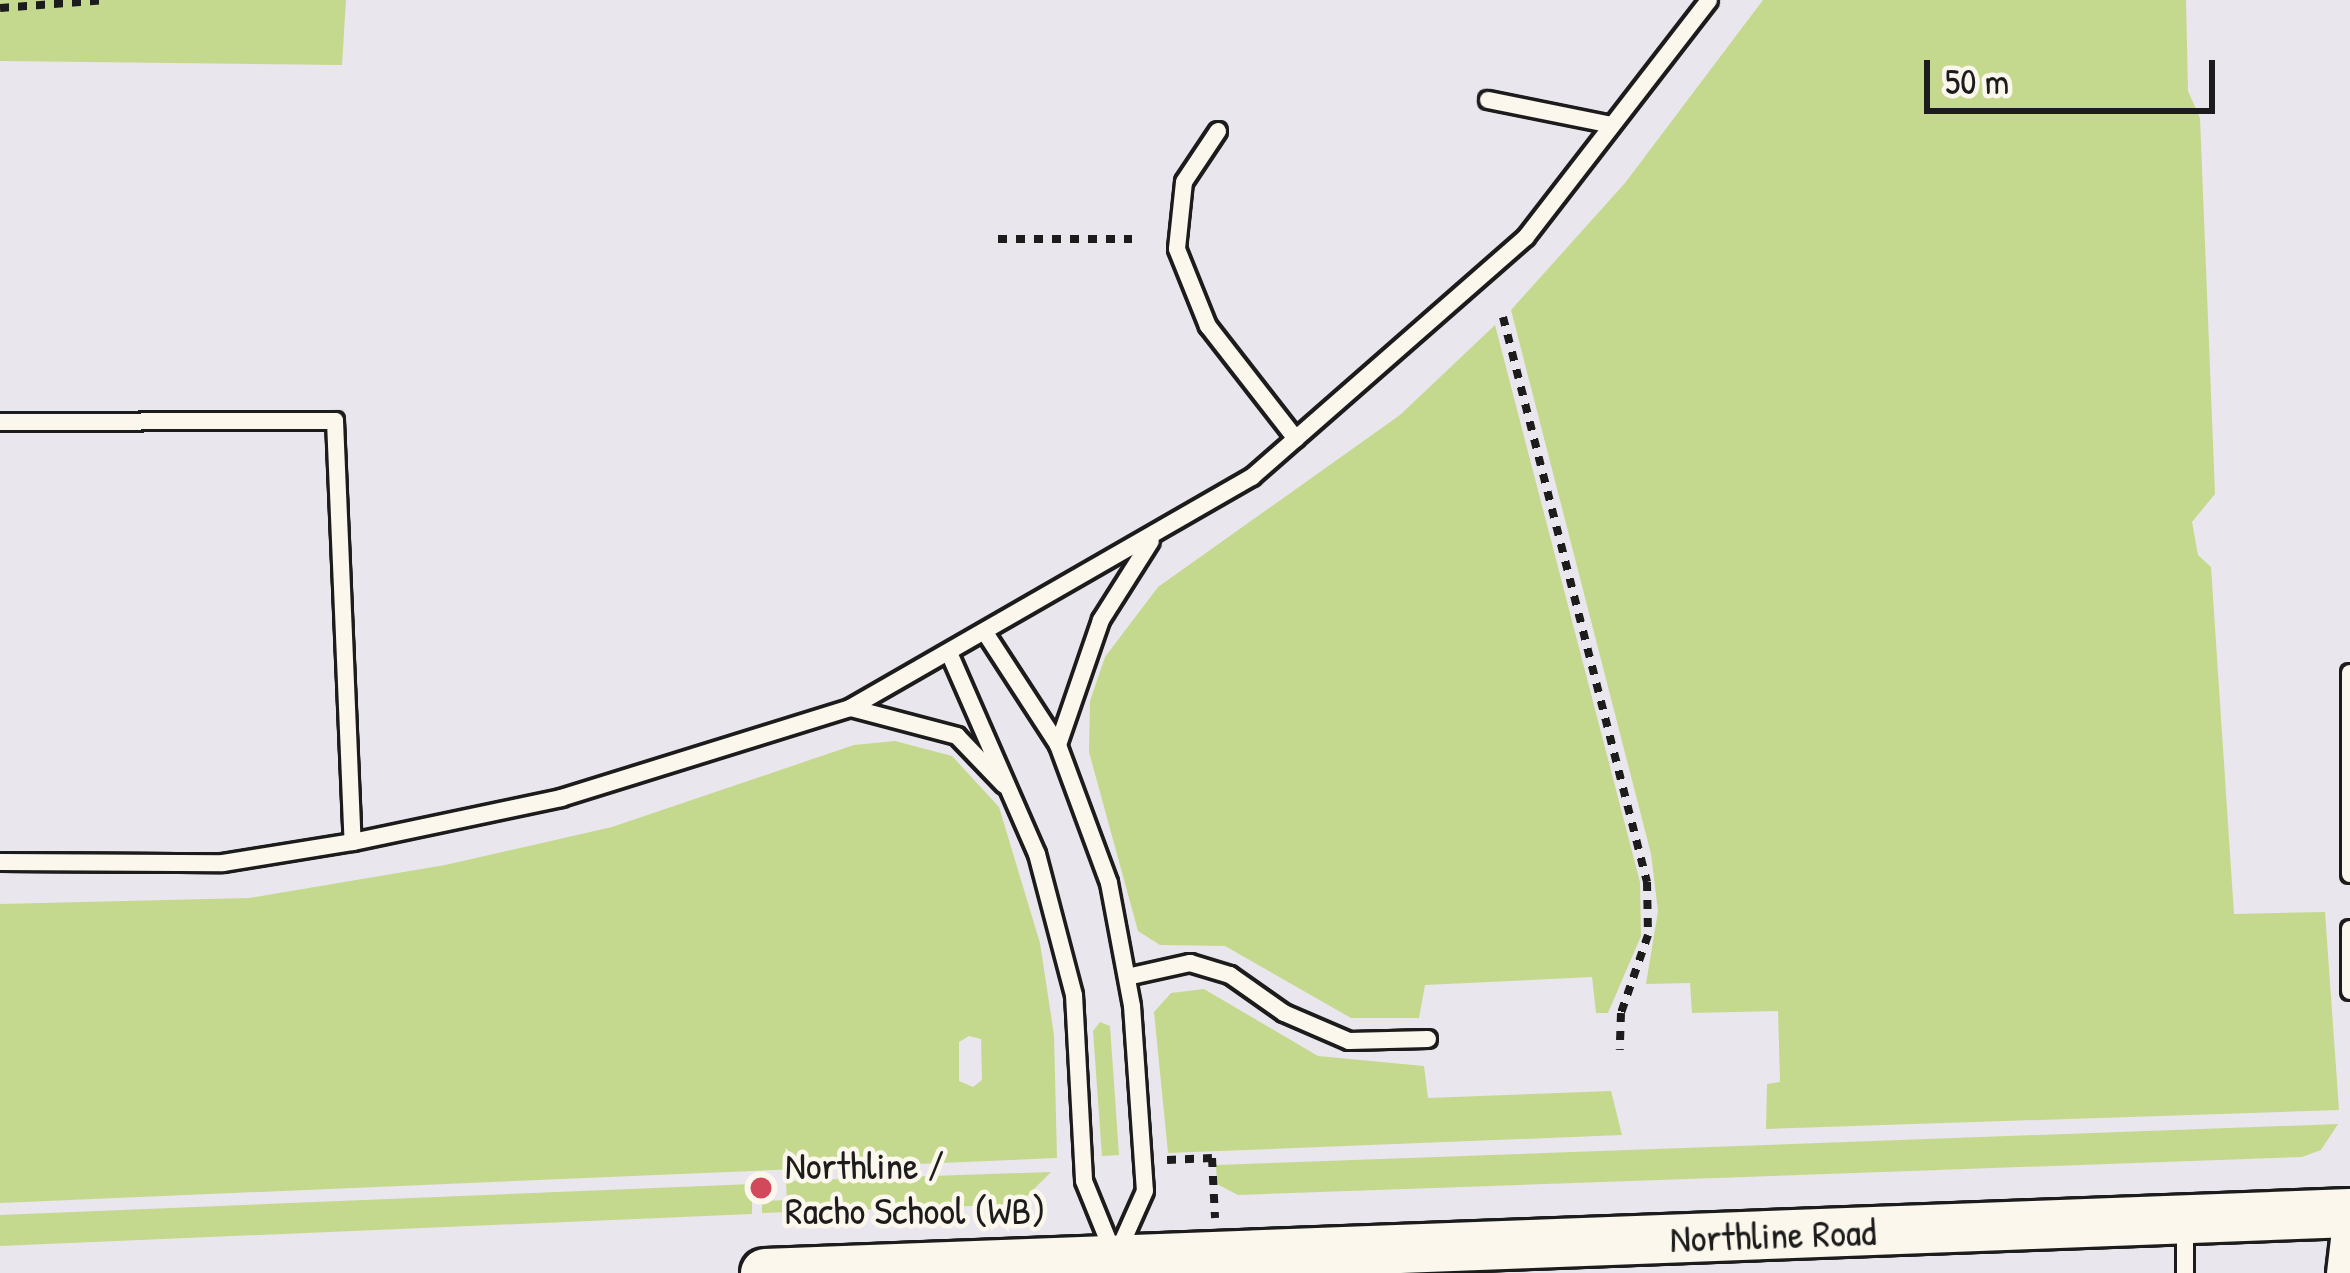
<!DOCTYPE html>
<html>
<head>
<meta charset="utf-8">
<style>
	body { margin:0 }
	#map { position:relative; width:2350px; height:1273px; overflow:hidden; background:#eae6ed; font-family:"Patrick Hand",sans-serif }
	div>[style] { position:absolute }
	.green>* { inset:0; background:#c4d98e }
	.path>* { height:8px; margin-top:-4px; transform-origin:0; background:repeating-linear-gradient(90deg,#1c1c1c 0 9px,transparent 0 18px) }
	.roads { filter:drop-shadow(3px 0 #1c1c1c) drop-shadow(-3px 0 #1c1c1c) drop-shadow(0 3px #1c1c1c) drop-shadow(0 -3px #1c1c1c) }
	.service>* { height:16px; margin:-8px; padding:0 8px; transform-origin:8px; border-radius:8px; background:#fbf7ec }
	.minor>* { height:33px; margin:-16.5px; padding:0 16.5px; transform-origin:16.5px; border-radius:16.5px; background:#fbf7ec }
	.secondary>* { height:48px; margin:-24px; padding:0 24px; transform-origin:24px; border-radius:24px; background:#fbf7ec }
	.dots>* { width:33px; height:33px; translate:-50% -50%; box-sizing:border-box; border:6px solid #fbf7ec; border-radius:50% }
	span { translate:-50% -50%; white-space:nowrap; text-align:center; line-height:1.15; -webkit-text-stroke:9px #fbf7ec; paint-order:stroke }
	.poi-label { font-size:39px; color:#1c1c1c }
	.left { translate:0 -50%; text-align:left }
	.street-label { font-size:39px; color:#1c1c1c }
	.scale { position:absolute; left:1924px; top:60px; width:291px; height:54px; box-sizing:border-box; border:6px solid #1c1c1c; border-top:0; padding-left:15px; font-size:36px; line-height:42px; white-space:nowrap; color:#1c1c1c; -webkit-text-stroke:9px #fbf7ec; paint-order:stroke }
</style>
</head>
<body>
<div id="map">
	<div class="green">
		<i style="clip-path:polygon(0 0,346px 0,342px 65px,0 61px)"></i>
		<i style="clip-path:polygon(1763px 0,2186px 0,2188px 91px,2200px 118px,2215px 494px,2192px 522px,2198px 555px,2211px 567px,2234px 914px,2325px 912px,2339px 1110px,1766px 1129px,1767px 1084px,1780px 1082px,1778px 1011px,1692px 1013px,1690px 983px,1646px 984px,1658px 911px,1651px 854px,1511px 310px,1625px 183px)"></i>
		<i style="clip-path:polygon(1495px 325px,1640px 882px,1641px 936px,1608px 1013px,1596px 1013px,1592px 977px,1425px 985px,1419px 1018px,1351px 1018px,1225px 946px,1160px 945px,1138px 931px,1089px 752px,1090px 701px,1105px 657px,1158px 587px,1400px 415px)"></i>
		<i style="clip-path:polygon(evenodd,895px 741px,952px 756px,999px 807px,1040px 943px,1054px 1035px,1057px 1158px,0 1203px,0 904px,249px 898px,445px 865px,612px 827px,854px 745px,895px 741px,969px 1036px,981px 1039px,982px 1080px,973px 1087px,959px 1081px,959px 1042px,969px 1036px)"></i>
		<i style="clip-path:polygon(1204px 989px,1318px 1056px,1424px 1066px,1428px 1098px,1611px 1091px,1622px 1135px,1168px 1153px,1154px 1012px,1171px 993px)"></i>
		<i style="clip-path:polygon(1100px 1022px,1110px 1026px,1119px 1155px,1102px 1156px,1093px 1031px)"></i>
		<i style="clip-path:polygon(2338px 1124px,2321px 1150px,2302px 1157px,1238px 1195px,1217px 1184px,1216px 1165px)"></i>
		<i style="clip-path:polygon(1051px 1172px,1026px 1197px,1001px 1205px,762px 1213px,762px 1201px,787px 1200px,786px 1181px)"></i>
		<i style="clip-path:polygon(752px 1184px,752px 1214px,0 1246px,0 1215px)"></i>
	</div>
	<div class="path">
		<i style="left:0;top:8px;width:107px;rotate:-4.3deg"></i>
		<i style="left:998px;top:239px;width:134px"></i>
		<i style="left:1503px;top:317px;width:583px;rotate:75.7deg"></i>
		<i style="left:1647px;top:882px;width:53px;rotate:88.9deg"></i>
		<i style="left:1648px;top:935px;width:83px;rotate:109.1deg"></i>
		<i style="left:1621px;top:1013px;width:37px;rotate:92deg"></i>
		<i style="left:1167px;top:1160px;width:45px;rotate:-2.5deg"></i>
		<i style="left:1212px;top:1158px;width:60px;rotate:87.1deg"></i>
	</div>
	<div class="roads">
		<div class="service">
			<i style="left:1488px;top:100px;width:126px;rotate:11.4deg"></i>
			<i style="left:1218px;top:131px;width:61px;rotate:123.7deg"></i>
			<i style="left:1184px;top:182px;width:67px;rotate:96deg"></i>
			<i style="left:1177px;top:249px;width:83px;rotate:68.1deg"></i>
			<i style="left:1208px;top:326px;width:143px;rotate:52.1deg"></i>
			<i style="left:0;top:422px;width:335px;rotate:-0.2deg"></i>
			<i style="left:335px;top:421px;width:421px;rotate:87.6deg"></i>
			<i style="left:986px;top:634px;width:132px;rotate:57deg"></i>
			<i style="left:1058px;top:745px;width:147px;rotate:69.7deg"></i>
			<i style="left:1109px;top:883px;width:125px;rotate:79.4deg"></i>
			<i style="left:1132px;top:1006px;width:185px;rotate:86deg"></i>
			<i style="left:1145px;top:1191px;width:69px;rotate:114deg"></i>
			<i style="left:950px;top:655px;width:217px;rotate:66.4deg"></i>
			<i style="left:1037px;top:854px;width:146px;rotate:75.3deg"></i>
			<i style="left:1074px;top:995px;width:186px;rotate:86.9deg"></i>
			<i style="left:1084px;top:1181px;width:80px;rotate:67.9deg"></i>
			<i style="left:2350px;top:673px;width:201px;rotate:90deg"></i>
			<i style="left:851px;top:708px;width:110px;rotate:14.8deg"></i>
			<i style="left:957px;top:736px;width:68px;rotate:46.2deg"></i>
			<i style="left:1058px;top:745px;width:132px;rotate:-71deg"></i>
			<i style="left:1101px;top:620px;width:93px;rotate:-57.7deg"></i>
			<i style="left:0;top:862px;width:223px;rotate:0.3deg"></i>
			<i style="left:223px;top:863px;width:132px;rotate:-9.2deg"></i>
			<i style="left:353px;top:842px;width:213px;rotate:-11.9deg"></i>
			<i style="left:561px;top:798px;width:303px;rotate:-17.3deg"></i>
			<i style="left:850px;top:708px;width:464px;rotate:-29.9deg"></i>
			<i style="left:1252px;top:477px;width:364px;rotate:-41.2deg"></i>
			<i style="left:1526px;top:237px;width:299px;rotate:-52.3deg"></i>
			<i style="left:2350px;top:929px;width:62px;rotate:90deg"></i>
			<i style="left:1127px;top:977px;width:65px;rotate:-12.5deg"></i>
			<i style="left:1190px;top:963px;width:42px;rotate:16.7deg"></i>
			<i style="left:1230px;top:975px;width:66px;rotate:35.1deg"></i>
			<i style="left:1284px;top:1013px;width:71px;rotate:23.3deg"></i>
			<i style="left:1349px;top:1041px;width:79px;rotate:-1.5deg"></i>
			<i style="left:2185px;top:1225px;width:48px;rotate:90deg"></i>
		</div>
		<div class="minor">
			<i style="left:2343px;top:1273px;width:60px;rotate:-83.3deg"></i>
		</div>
		<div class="secondary">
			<i style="left:765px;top:1273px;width:1586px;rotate:-2.17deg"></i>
		</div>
	</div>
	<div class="dots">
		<i style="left:761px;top:1188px;background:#d1495b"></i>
	</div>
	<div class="poi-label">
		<span class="left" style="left:785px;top:1188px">Northline /<br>Racho School (WB)</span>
	</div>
	<div class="street-label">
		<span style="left:1773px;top:1235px;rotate:-2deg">Northline Road</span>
	</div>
	<div class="scale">50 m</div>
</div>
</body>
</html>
